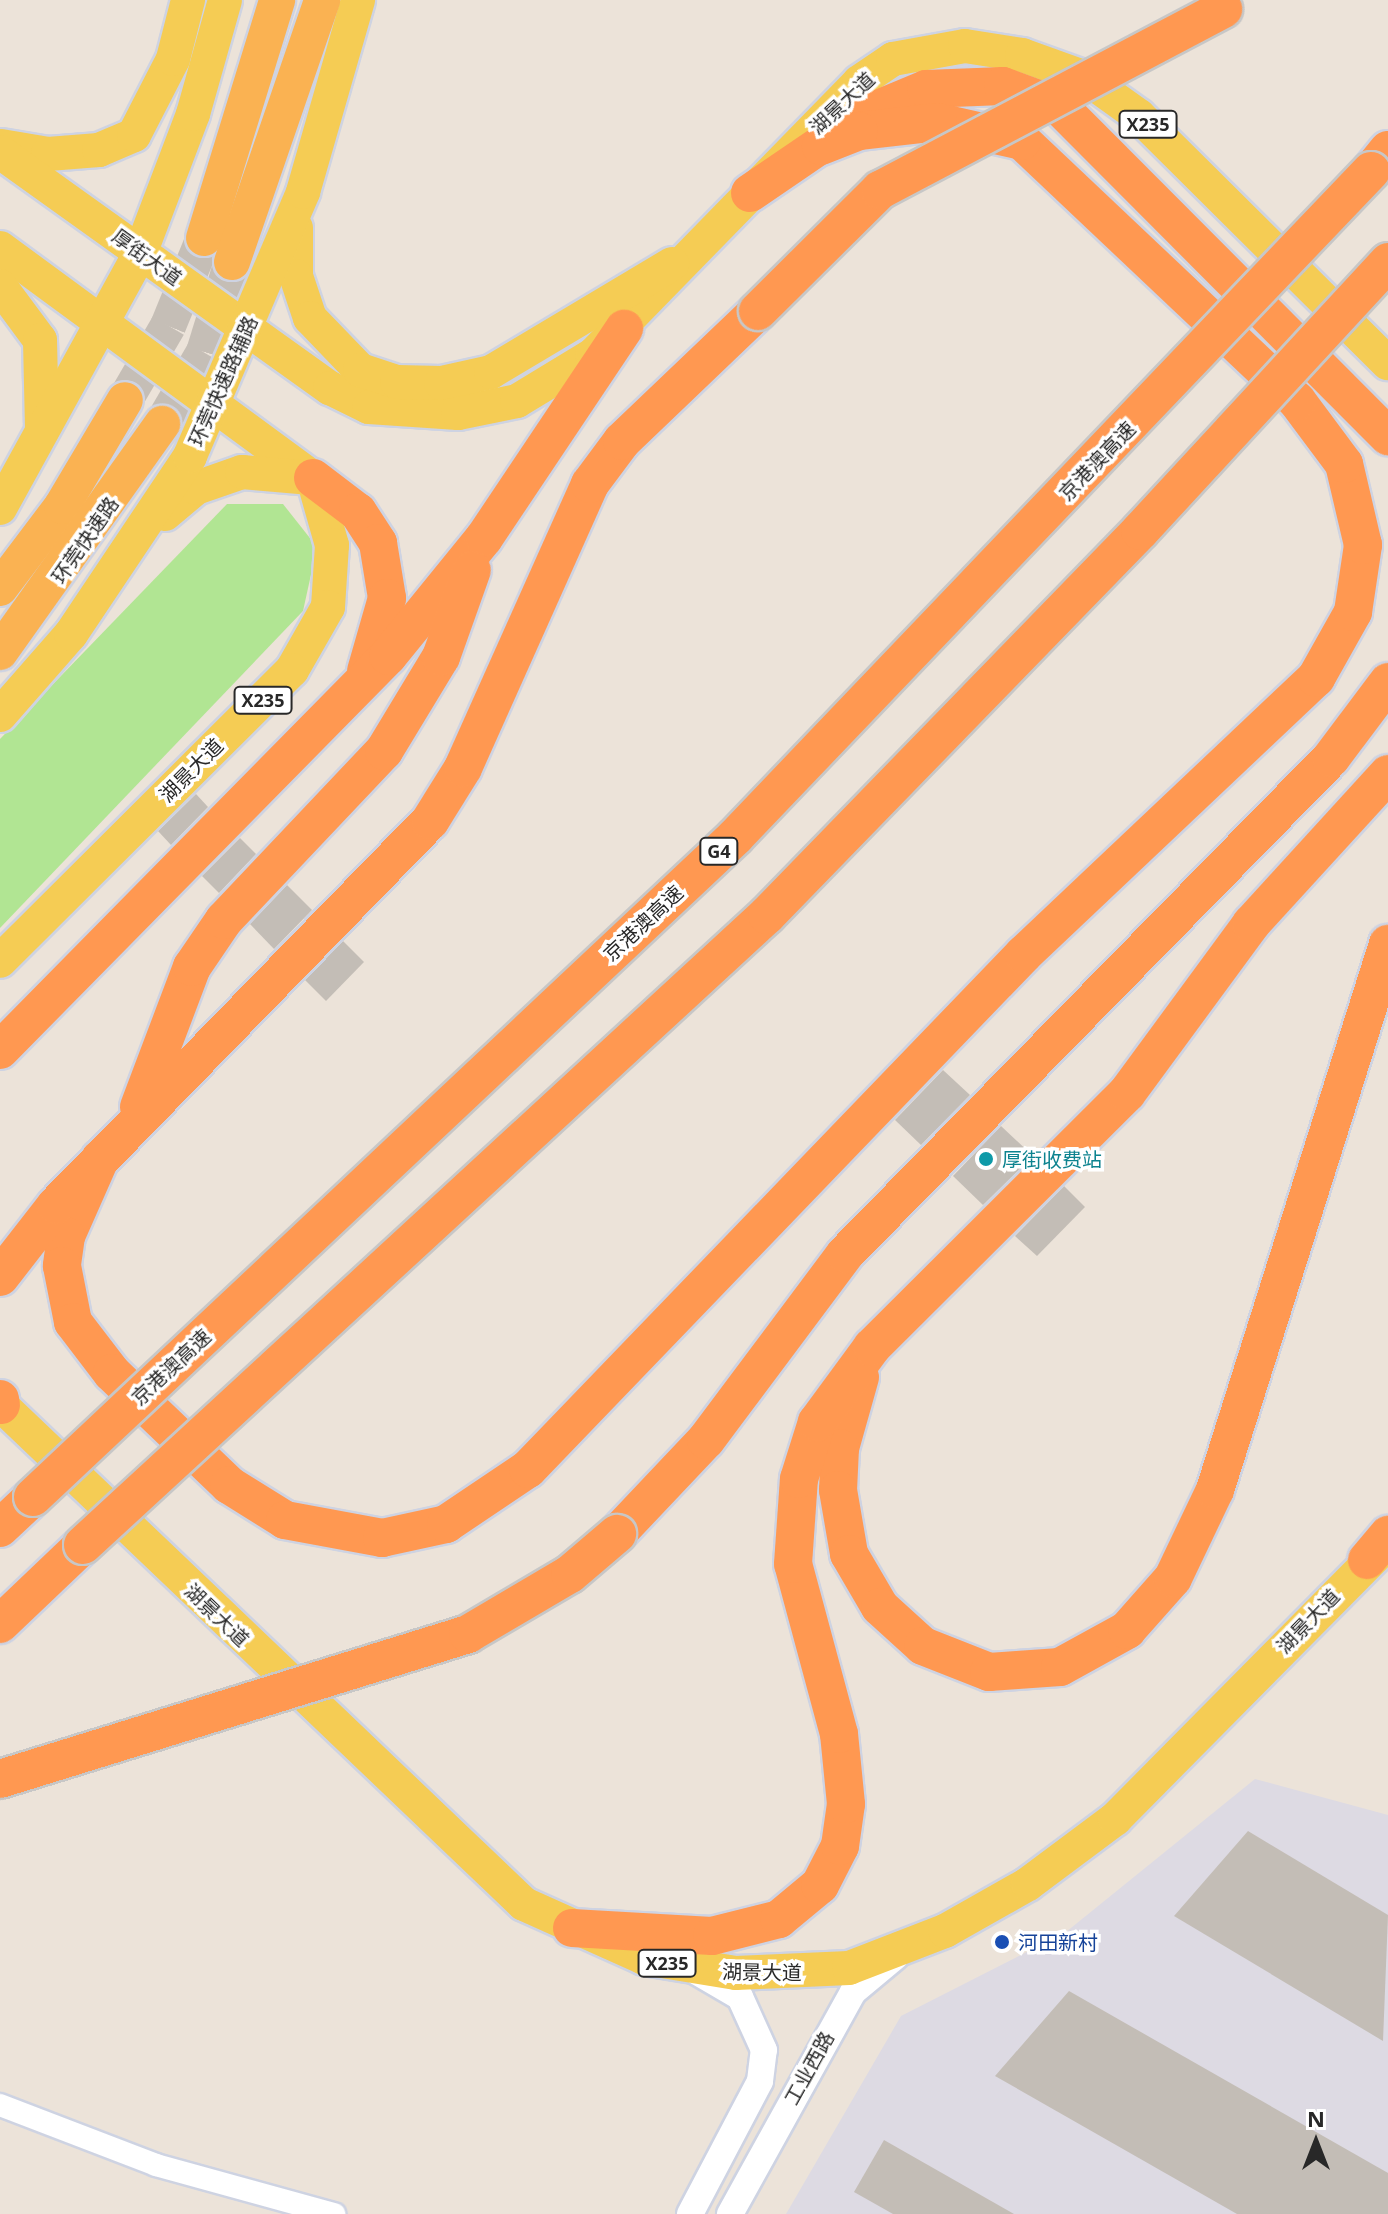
<!DOCTYPE html>
<html>
<head>
<meta charset="utf-8">
<style>
	body { margin:0 }
	#map { position:relative; width:1388px; height:2214px; overflow:hidden; background:#ece3d9; font-family:"Open Sans","Noto Sans SC",sans-serif }
	div>[style] { position:absolute }
	.industrial>* { inset:0; background:#dddae3 }
	.green>* { inset:0; background:#b1e593 }
	.building>* { inset:0; background:#c3bdb6 }
	.trunk-tunnel>* { height:36px; margin-top:-18px; transform-origin:0; background:repeating-linear-gradient(90deg,#c5beb6 0 36px,transparent 0 54px) }
	.roads { filter:drop-shadow(2px 0 #ced3e2) drop-shadow(-2px 0 #ced3e2) drop-shadow(0 2px #ced3e2) drop-shadow(0 -2px #ced3e2) }
	.minor>* { height:22px; margin:-11px; padding:0 11px; transform-origin:11px; border-radius:11px; background:#fff }
	.tertiary>* { height:26px; margin:-13px; padding:0 13px; transform-origin:13px; border-radius:13px; background:#fff }
	.primary>* { height:34px; margin:-17px; padding:0 17px; transform-origin:17px; border-radius:17px; background:#f5cc54 }
	.trunk>* { height:36px; margin:-18px; padding:0 18px; transform-origin:18px; border-radius:18px; background:#fab252 }
	.motorway>* { height:38px; margin:-19px; padding:0 19px; transform-origin:19px; border-radius:19px; background:#ff9851 }
	.bridges { filter:drop-shadow(2px 0 #c7c7c7) drop-shadow(-2px 0 #c7c7c7) drop-shadow(0 2px #c7c7c7) drop-shadow(0 -2px #c7c7c7) }
	.motorway-bridge>* { height:38px; margin:-19px; padding:0 19px; transform-origin:19px; border-radius:19px; background:#ff9851 }
	.dots>* { width:22px; height:22px; translate:-50% -50%; box-sizing:border-box; border:4px solid #fff; border-radius:50% }
	span { translate:-50% -50%; white-space:nowrap; text-align:center; line-height:1.15; -webkit-text-stroke:7px #fff; paint-order:stroke }
	.shield-label span { padding:2px 6px; background:#fff; border:2px solid; border-radius:6px; -webkit-text-stroke-width:0 }
	.shield-label { font-size:18px; color:#282828; font-weight:700 }
	.street-label { font-size:20px; color:#282828 }
	.culture-label { font-size:20px; color:#0d838f }
	.left { translate:0 -50%; text-align:left }
	.transit-label { font-size:20px; color:#164399 }
	.north { position:absolute; left:1276px; top:2102px; width:80px; height:80px; -webkit-text-stroke:6px #fff; paint-order:stroke; rotate:0deg; font-size:22px; font-weight:700; line-height:32px; text-align:center; color:#282828 }
	.north::after { content:''; display:block; margin:auto; width:28px; height:36px; background:#282828; clip-path:polygon(50% 0,100% 100%,50% 72%,0 100%) }
</style>
</head>
<body>
<div id="map">
	<div class="industrial">
		<i style="clip-path:polygon(1255px 1779px,1388px 1815px,1388px 2214px,786px 2214px,901px 2016px,1066px 1932px)"></i>
	</div>
	<div class="green">
		<i style="clip-path:polygon(227px 504px,283px 504px,317px 547px,303px 611px,0 928px,0 739px)"></i>
	</div>
	<div class="building">
		<i style="clip-path:polygon(196px 794px,208px 807px,171px 845px,158px 831px)"></i>
		<i style="clip-path:polygon(240px 838px,256px 854px,219px 893px,202px 876px)"></i>
		<i style="clip-path:polygon(287px 885px,312px 910px,274px 949px,250px 924px)"></i>
		<i style="clip-path:polygon(343px 941px,364px 962px,326px 1001px,305px 980px)"></i>
		<i style="clip-path:polygon(943px 1070px,970px 1095px,921px 1145px,895px 1120px)"></i>
		<i style="clip-path:polygon(1001px 1126px,1033px 1156px,983px 1205px,953px 1176px)"></i>
		<i style="clip-path:polygon(1064px 1186px,1085px 1207px,1037px 1256px,1015px 1236px)"></i>
		<i style="clip-path:polygon(1248px 1831px,1388px 1915px,1383px 2041px,1174px 1916px)"></i>
		<i style="clip-path:polygon(1069px 1991px,1388px 2173px,1388px 2214px,1237px 2214px,995px 2076px)"></i>
		<i style="clip-path:polygon(884px 2140px,1014px 2214px,893px 2214px,854px 2192px)"></i>
	</div>
	<div class="trunk-tunnel">
		<i style="left:125px;top:400px;width:86px;rotate:-59.8deg"></i>
		<i style="left:168px;top:326px;width:95px;rotate:-67.8deg"></i>
		<i style="left:162px;top:424px;width:83px;rotate:-59.7deg"></i>
		<i style="left:204px;top:352px;width:94px;rotate:-72.7deg"></i>
	</div>
	<div class="roads">
		<div class="minor">
			<i style="left:0;top:2105px;width:167px;rotate:21deg"></i>
			<i style="left:156px;top:2165px;width:185px;rotate:15.4deg"></i>
		</div>
		<div class="tertiary">
			<i style="left:690px;top:2214px;width:150px;rotate:-62.2deg"></i>
			<i style="left:760px;top:2081px;width:31px;rotate:-83deg"></i>
			<i style="left:764px;top:2050px;width:58px;rotate:-114.4deg"></i>
			<i style="left:740px;top:1997px;width:50px;rotate:-149.8deg"></i>
			<i style="left:730px;top:2214px;width:254px;rotate:-61deg"></i>
			<i style="left:853px;top:1992px;width:55px;rotate:-39.8deg"></i>
		</div>
		<div class="primary">
			<i style="left:1px;top:146px;width:48px;rotate:9.7deg"></i>
			<i style="left:48px;top:154px;width:51px;rotate:-4.5deg"></i>
			<i style="left:99px;top:150px;width:38px;rotate:-23deg"></i>
			<i style="left:134px;top:135px;width:85px;rotate:-62.8deg"></i>
			<i style="left:173px;top:59px;width:61px;rotate:-75.7deg"></i>
			<i style="left:0;top:152px;width:406px;rotate:35.6deg"></i>
			<i style="left:330px;top:388px;width:43px;rotate:26deg"></i>
			<i style="left:369px;top:407px;width:89px;rotate:3.9deg"></i>
			<i style="left:458px;top:413px;width:60px;rotate:-11.5deg"></i>
			<i style="left:517px;top:401px;width:89px;rotate:-31.2deg"></i>
			<i style="left:593px;top:355px;width:381px;rotate:-45.7deg"></i>
			<i style="left:859px;top:82px;width:41px;rotate:-34.1deg"></i>
			<i style="left:893px;top:59px;width:73px;rotate:-10.2deg"></i>
			<i style="left:965px;top:46px;width:58px;rotate:9deg"></i>
			<i style="left:1022px;top:55px;width:68px;rotate:19.8deg"></i>
			<i style="left:1086px;top:78px;width:65px;rotate:35.6deg"></i>
			<i style="left:1139px;top:116px;width:351px;rotate:44.8deg"></i>
			<i style="left:296px;top:228px;width:48px;rotate:90deg"></i>
			<i style="left:296px;top:276px;width:44px;rotate:71.6deg"></i>
			<i style="left:310px;top:318px;width:72px;rotate:46.1deg"></i>
			<i style="left:360px;top:370px;width:39px;rotate:18deg"></i>
			<i style="left:397px;top:382px;width:44px;rotate:1.3deg"></i>
			<i style="left:441px;top:383px;width:51px;rotate:-12.4deg"></i>
			<i style="left:491px;top:372px;width:211px;rotate:-30.8deg"></i>
			<i style="left:0;top:248px;width:388px;rotate:36.3deg"></i>
			<i style="left:313px;top:478px;width:70px;rotate:74.2deg"></i>
			<i style="left:332px;top:545px;width:62px;rotate:93.7deg"></i>
			<i style="left:328px;top:607px;width:73px;rotate:119.7deg"></i>
			<i style="left:292px;top:670px;width:412px;rotate:135.1deg"></i>
			<i style="left:0;top:286px;width:67px;rotate:53.5deg"></i>
			<i style="left:40px;top:340px;width:91px;rotate:88.7deg"></i>
			<i style="left:0;top:508px;width:293px;rotate:-61.2deg"></i>
			<i style="left:141px;top:251px;width:147px;rotate:-69.2deg"></i>
			<i style="left:193px;top:114px;width:118px;rotate:-74.3deg"></i>
			<i style="left:165px;top:514px;width:40px;rotate:-40deg"></i>
			<i style="left:196px;top:488px;width:49px;rotate:-19.2deg"></i>
			<i style="left:242px;top:472px;width:69px;rotate:5deg"></i>
			<i style="left:0;top:715px;width:108px;rotate:-48.8deg"></i>
			<i style="left:71px;top:634px;width:214px;rotate:-56.2deg"></i>
			<i style="left:190px;top:456px;width:287px;rotate:-66.8deg"></i>
			<i style="left:303px;top:192px;width:200px;rotate:-74deg"></i>
			<i style="left:0;top:1404px;width:724px;rotate:43.66deg"></i>
			<i style="left:524px;top:1904px;width:132px;rotate:24.2deg"></i>
			<i style="left:644px;top:1958px;width:93px;rotate:9.3deg"></i>
			<i style="left:736px;top:1973px;width:113px;rotate:-2.5deg"></i>
			<i style="left:849px;top:1968px;width:103px;rotate:-21.1deg"></i>
			<i style="left:945px;top:1931px;width:95px;rotate:-29.5deg"></i>
			<i style="left:1028px;top:1884px;width:109px;rotate:-36.8deg"></i>
			<i style="left:1115px;top:1819px;width:388px;rotate:-45.3deg"></i>
		</div>
		<div class="trunk">
			<i style="left:204px;top:238px;width:249px;rotate:-72.9deg"></i>
			<i style="left:232px;top:262px;width:277px;rotate:-71deg"></i>
			<i style="left:0;top:588px;width:103px;rotate:-52.9deg"></i>
			<i style="left:62px;top:506px;width:123px;rotate:-59.3deg"></i>
			<i style="left:0;top:652px;width:280px;rotate:-54.6deg"></i>
		</div>
		<div class="motorway">
			<i style="left:1371px;top:171px;width:27px;rotate:-51deg"></i>
			<i style="left:750px;top:193px;width:140px;rotate:-34.3deg"></i>
			<i style="left:866px;top:114px;width:65px;rotate:-22.6deg"></i>
			<i style="left:926px;top:89px;width:77px;rotate:-2.2deg"></i>
			<i style="left:1003px;top:86px;width:61px;rotate:20.2deg"></i>
			<i style="left:1060px;top:107px;width:465px;rotate:45.1deg"></i>
			<i style="left:313px;top:478px;width:56px;rotate:37.1deg"></i>
			<i style="left:358px;top:512px;width:37px;rotate:57deg"></i>
			<i style="left:378px;top:543px;width:56px;rotate:80.7deg"></i>
			<i style="left:387px;top:598px;width:76px;rotate:106deg"></i>
			<i style="left:0;top:1050px;width:553px;rotate:-45.44deg"></i>
			<i style="left:388px;top:656px;width:152px;rotate:-50.9deg"></i>
			<i style="left:484px;top:538px;width:252px;rotate:-56.2deg"></i>
			<i style="left:139px;top:1107px;width:150px;rotate:-69.3deg"></i>
			<i style="left:192px;top:967px;width:57px;rotate:-55.8deg"></i>
			<i style="left:224px;top:920px;width:233px;rotate:-46.6deg"></i>
			<i style="left:384px;top:751px;width:110px;rotate:-58.8deg"></i>
			<i style="left:441px;top:657px;width:92px;rotate:-70.4deg"></i>
			<i style="left:100px;top:1159px;width:84px;rotate:113.8deg"></i>
			<i style="left:66px;top:1236px;width:30px;rotate:98deg"></i>
			<i style="left:62px;top:1266px;width:57px;rotate:78.9deg"></i>
			<i style="left:73px;top:1322px;width:64px;rotate:52.6deg"></i>
			<i style="left:112px;top:1373px;width:162px;rotate:43.7deg"></i>
			<i style="left:229px;top:1485px;width:66px;rotate:32deg"></i>
			<i style="left:285px;top:1520px;width:99px;rotate:10.5deg"></i>
			<i style="left:382px;top:1538px;width:66px;rotate:-12.3deg"></i>
			<i style="left:446px;top:1524px;width:99px;rotate:-33.9deg"></i>
			<i style="left:528px;top:1469px;width:715px;rotate:-46.08deg"></i>
			<i style="left:1024px;top:954px;width:402px;rotate:-43.4deg"></i>
			<i style="left:1316px;top:678px;width:76px;rotate:-60.7deg"></i>
			<i style="left:1353px;top:612px;width:68px;rotate:-81.5deg"></i>
			<i style="left:1363px;top:545px;width:83px;rotate:-103.2deg"></i>
			<i style="left:1344px;top:464px;width:79px;rotate:-126.7deg"></i>
			<i style="left:1297px;top:401px;width:378px;rotate:-136.6deg"></i>
			<i style="left:1022px;top:141px;width:86px;rotate:-167.3deg"></i>
			<i style="left:938px;top:122px;width:80px;rotate:173.5deg"></i>
			<i style="left:859px;top:131px;width:41px;rotate:158.5deg"></i>
			<i style="left:0;top:1277px;width:91px;rotate:-52.1deg"></i>
			<i style="left:56px;top:1205px;width:536px;rotate:-45.76deg"></i>
			<i style="left:430px;top:821px;width:62px;rotate:-58.1deg"></i>
			<i style="left:463px;top:768px;width:311px;rotate:-65.9deg"></i>
			<i style="left:590px;top:484px;width:54px;rotate:-53.3deg"></i>
			<i style="left:622px;top:441px;width:188px;rotate:-43.7deg"></i>
			<i style="left:860px;top:1377px;width:74px;rotate:105.7deg"></i>
			<i style="left:840px;top:1448px;width:42px;rotate:92.7deg"></i>
			<i style="left:838px;top:1490px;width:65px;rotate:80.2deg"></i>
			<i style="left:849px;top:1554px;width:61px;rotate:59.7deg"></i>
			<i style="left:880px;top:1607px;width:58px;rotate:42.2deg"></i>
			<i style="left:923px;top:1646px;width:71px;rotate:21.5deg"></i>
			<i style="left:989px;top:1672px;width:71px;rotate:-4deg"></i>
			<i style="left:1060px;top:1667px;width:77px;rotate:-28.9deg"></i>
			<i style="left:1127px;top:1630px;width:69px;rotate:-48.5deg"></i>
			<i style="left:1173px;top:1578px;width:98px;rotate:-64.5deg"></i>
			<i style="left:1215px;top:1490px;width:573px;rotate:-72.42deg"></i>
			<i style="left:0;top:1399px;width:6px;rotate:81deg"></i>
			<i style="left:0;top:1528px;width:45px;rotate:-43.2deg"></i>
			<i style="left:617px;top:1534px;width:129px;rotate:-46.6deg"></i>
			<i style="left:706px;top:1440px;width:232px;rotate:-53.2deg"></i>
			<i style="left:845px;top:1254px;width:694px;rotate:-45.58deg"></i>
			<i style="left:1331px;top:758px;width:95px;rotate:-53.1deg"></i>
			<i style="left:1367px;top:1560px;width:33px;rotate:-50deg"></i>
			<i style="left:0;top:1624px;width:115px;rotate:-43.6deg"></i>
			<i style="left:572px;top:1928px;width:140px;rotate:3.3deg"></i>
			<i style="left:712px;top:1936px;width:69px;rotate:-14.2deg"></i>
			<i style="left:779px;top:1919px;width:53px;rotate:-39.7deg"></i>
			<i style="left:820px;top:1885px;width:44px;rotate:-62.9deg"></i>
			<i style="left:840px;top:1846px;width:42px;rotate:-81.9deg"></i>
			<i style="left:846px;top:1804px;width:70px;rotate:-95.7deg"></i>
			<i style="left:839px;top:1734px;width:176px;rotate:-105.1deg"></i>
			<i style="left:793px;top:1564px;width:85px;rotate:-86deg"></i>
			<i style="left:799px;top:1479px;width:60px;rotate:-72.5deg"></i>
			<i style="left:817px;top:1422px;width:93px;rotate:-53.7deg"></i>
			<i style="left:872px;top:1347px;width:360px;rotate:-44.9deg"></i>
			<i style="left:1127px;top:1093px;width:210px;rotate:-53.7deg"></i>
			<i style="left:1251px;top:924px;width:203px;rotate:-47.6deg"></i>
		</div>
	</div>
	<div class="bridges">
		<div class="motorway-bridge">
			<i style="left:758px;top:311px;width:172px;rotate:-44.8deg"></i>
			<i style="left:880px;top:190px;width:388px;rotate:-27.8deg"></i>
			<i style="left:33px;top:1497px;width:964px;rotate:-43.23deg"></i>
			<i style="left:735px;top:837px;width:921px;rotate:-46.32deg"></i>
			<i style="left:83px;top:1545px;width:930px;rotate:-42.65deg"></i>
			<i style="left:767px;top:915px;width:535px;rotate:-45.83deg"></i>
			<i style="left:1140px;top:531px;width:366px;rotate:-47.3deg"></i>
			<i style="left:0;top:1779px;width:490px;rotate:-17.2deg"></i>
			<i style="left:468px;top:1634px;width:118px;rotate:-30.5deg"></i>
			<i style="left:570px;top:1574px;width:62px;rotate:-40.4deg"></i>
		</div>
	</div>
	<div class="dots">
		<i style="left:986px;top:1159px;background:#0f9aa8"></i>
		<i style="left:1002px;top:1942px;background:#1a4fb4"></i>
	</div>
	<div class="shield-label">
		<span style="left:1148px;top:124px">X235</span>
		<span style="left:263px;top:700px">X235</span>
		<span style="left:719px;top:851px">G4</span>
		<span style="left:667px;top:1963px">X235</span>
	</div>
	<div class="street-label">
		<span style="left:842px;top:103px;rotate:-43deg">湖景大道</span>
		<span style="left:147px;top:257px;rotate:36deg">厚街大道</span>
		<span style="left:223px;top:381px;rotate:-66deg">环莞快速路辅路</span>
		<span style="left:1097px;top:461px;rotate:-46deg">京港澳高速</span>
		<span style="left:85px;top:540px;rotate:-55deg">环莞快速路</span>
		<span style="left:191px;top:770px;rotate:-45deg">湖景大道</span>
		<span style="left:643px;top:923px;rotate:-43deg">京港澳高速</span>
		<span style="left:171px;top:1367px;rotate:-43deg">京港澳高速</span>
		<span style="left:217px;top:1615px;rotate:44deg">湖景大道</span>
		<span style="left:1308px;top:1621px;rotate:-46deg">湖景大道</span>
		<span style="left:762px;top:1972px;rotate:1deg">湖景大道</span>
		<span style="left:809px;top:2068px;rotate:-61deg">工业西路</span>
	</div>
	<div class="culture-label">
		<span class="left" style="left:1002px;top:1159px">厚街收费站</span>
	</div>
	<div class="transit-label">
		<span class="left" style="left:1018px;top:1942px">河田新村</span>
	</div>
	<div class="north">N</div>
</div>
</body>
</html>
